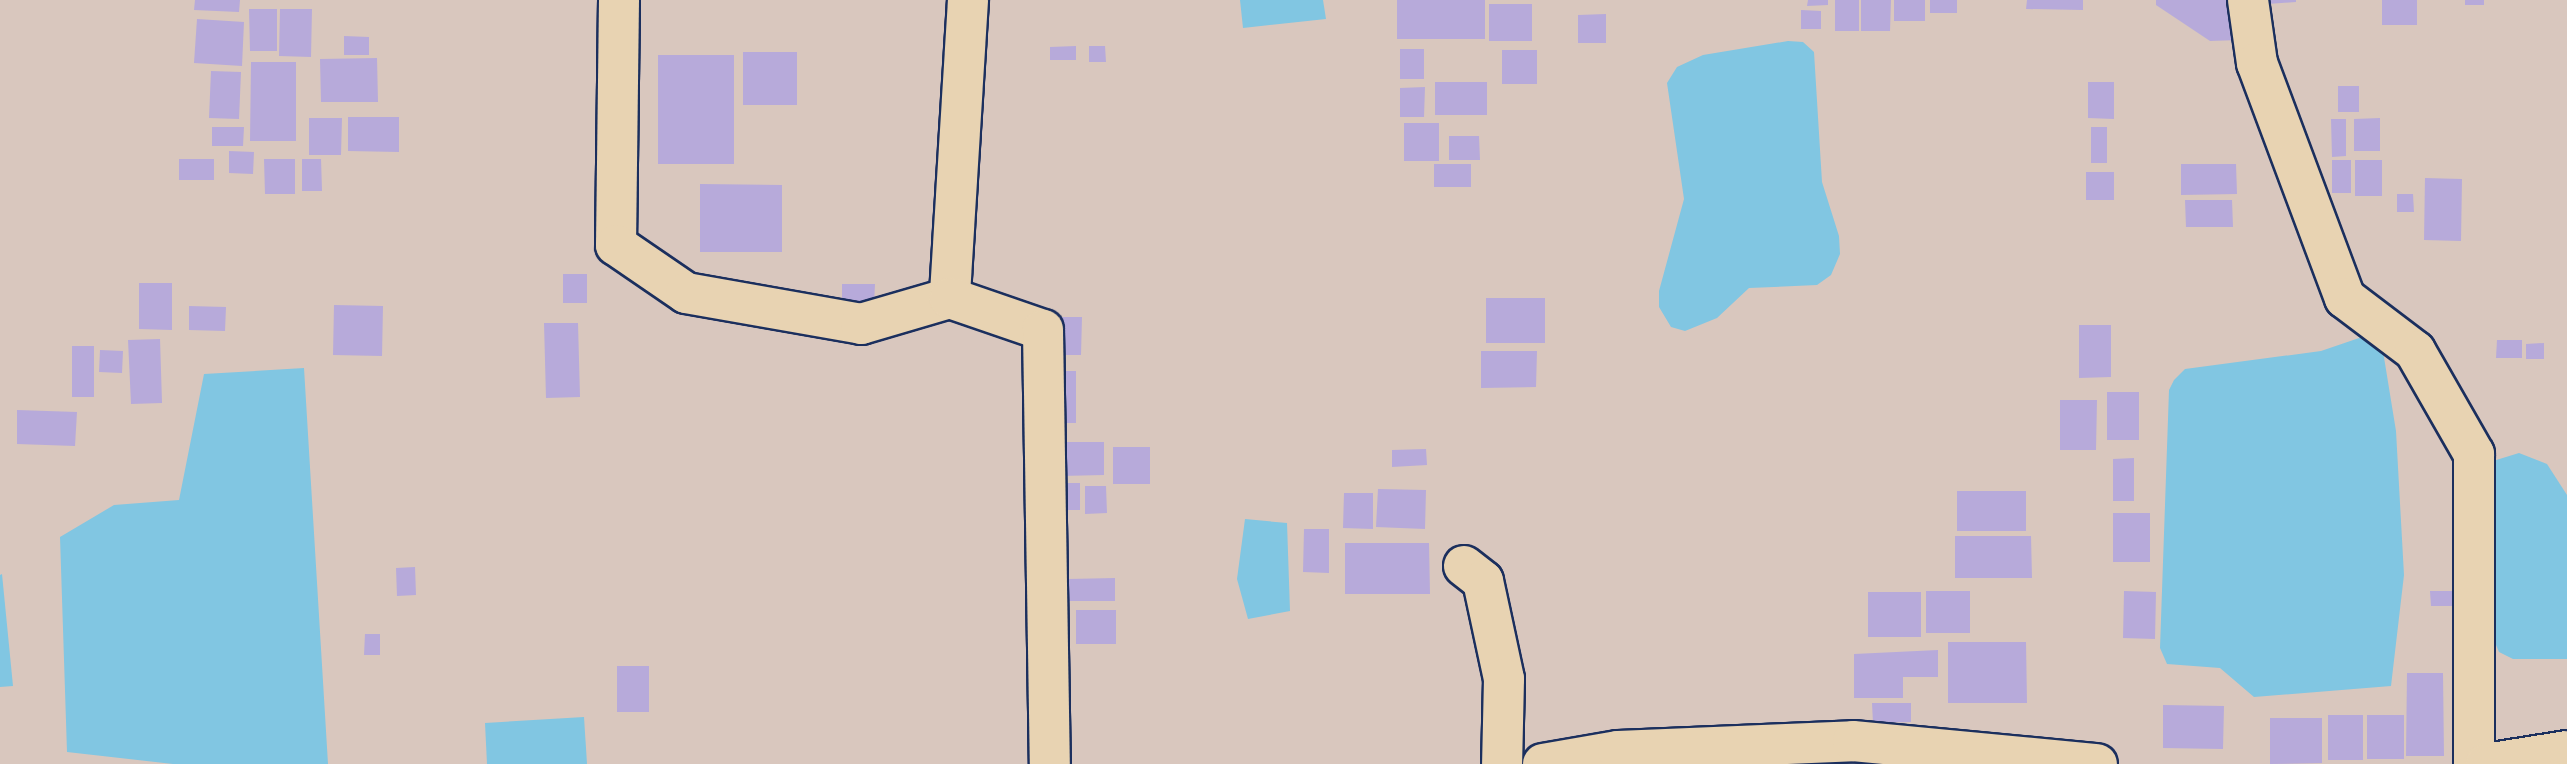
<!DOCTYPE html>
<html>
<head>
<meta charset="utf-8">
<style>
	body { margin:0 }
	#map { position:relative; width:2567px; height:764px; overflow:hidden; background:#d9c7be; font-family:"Balsamiq Sans",sans-serif }
	div>[style] { position:absolute }
	.water>* { inset:0; background:#81c6e2 }
	.building>* { inset:0; background:#b7aada }
	.roads { filter:drop-shadow(2px 0 #1b2f5e) drop-shadow(-2px 0 #1b2f5e) drop-shadow(0 2px #1b2f5e) drop-shadow(0 -2px #1b2f5e) }
	.minor>* { height:40px; margin:-20px; padding:0 20px; transform-origin:20px; border-radius:20px; background:#e8d3b2 }
	span { translate:-50% -50%; white-space:nowrap; text-align:center; line-height:1.15; -webkit-text-stroke:7px #e8d3b2; paint-order:stroke }
</style>
</head>
<body>
<div id="map">
	<div class="water">
		<i style="clip-path:polygon(1240px 0,1323px 0,1326px 19px,1243px 28px)"></i>
		<i style="clip-path:polygon(1788px 41px,1803px 42px,1814px 52px,1822px 182px,1839px 236px,1840px 254px,1831px 275px,1817px 285px,1749px 288px,1717px 318px,1685px 331px,1671px 327px,1659px 307px,1659px 291px,1684px 199px,1667px 83px,1677px 67px,1703px 55px)"></i>
		<i style="clip-path:polygon(2365px 336px,2382px 345px,2396px 431px,2404px 575px,2391px 686px,2254px 697px,2220px 668px,2167px 664px,2160px 648px,2169px 390px,2174px 380px,2185px 369px,2321px 351px)"></i>
		<i style="clip-path:polygon(304px 368px,328px 764px,173px 764px,67px 752px,60px 537px,114px 505px,179px 500px,204px 374px)"></i>
		<i style="clip-path:polygon(2519px 453px,2547px 464px,2567px 495px,2567px 659px,2513px 659px,2499px 652px,2493px 638px,2493px 461px)"></i>
		<i style="clip-path:polygon(1245px 519px,1287px 523px,1290px 611px,1248px 619px,1237px 579px)"></i>
		<i style="clip-path:polygon(2px 574px,13px 686px,0 687px,0 575px)"></i>
		<i style="clip-path:polygon(584px 717px,587px 764px,487px 764px,485px 723px)"></i>
	</div>
	<div class="building">
		<i style="clip-path:polygon(195px 0,240px 0,239px 12px,194px 10px)"></i>
		<i style="clip-path:polygon(1397px 0,1485px 0,1485px 39px,1397px 39px)"></i>
		<i style="clip-path:polygon(1808px 0,1828px 0,1828px 5px,1807px 6px)"></i>
		<i style="clip-path:polygon(1835px 0,1859px 0,1859px 31px,1835px 31px)"></i>
		<i style="clip-path:polygon(1861px 0,1891px 0,1890px 31px,1861px 31px)"></i>
		<i style="clip-path:polygon(1894px 0,1925px 0,1925px 21px,1894px 21px)"></i>
		<i style="clip-path:polygon(1930px 0,1957px 0,1957px 13px,1930px 13px)"></i>
		<i style="clip-path:polygon(2027px 0,2083px 0,2083px 10px,2026px 9px)"></i>
		<i style="clip-path:polygon(2156px 0,2239px 0,2239px 40px,2210px 41px,2156px 5px)"></i>
		<i style="clip-path:polygon(2254px 0,2296px 0,2296px 2px,2254px 5px)"></i>
		<i style="clip-path:polygon(2382px 0,2417px 0,2417px 25px,2382px 25px)"></i>
		<i style="clip-path:polygon(2465px 0,2484px 0,2484px 5px,2465px 5px)"></i>
		<i style="clip-path:polygon(1489px 4px,1532px 4px,1532px 41px,1489px 41px)"></i>
		<i style="clip-path:polygon(249px 9px,277px 9px,277px 51px,250px 51px)"></i>
		<i style="clip-path:polygon(280px 9px,312px 9px,311px 57px,279px 56px)"></i>
		<i style="clip-path:polygon(1801px 10px,1821px 11px,1821px 29px,1801px 29px)"></i>
		<i style="clip-path:polygon(1606px 14px,1606px 43px,1578px 43px,1578px 15px)"></i>
		<i style="clip-path:polygon(197px 19px,244px 22px,242px 66px,194px 63px)"></i>
		<i style="clip-path:polygon(344px 36px,369px 37px,369px 55px,344px 55px)"></i>
		<i style="clip-path:polygon(1076px 46px,1076px 60px,1050px 60px,1050px 47px)"></i>
		<i style="clip-path:polygon(1089px 46px,1105px 46px,1106px 62px,1089px 62px)"></i>
		<i style="clip-path:polygon(1400px 49px,1424px 49px,1424px 79px,1400px 79px)"></i>
		<i style="clip-path:polygon(1502px 50px,1537px 50px,1537px 84px,1502px 84px)"></i>
		<i style="clip-path:polygon(743px 52px,797px 52px,797px 105px,743px 105px)"></i>
		<i style="clip-path:polygon(658px 55px,734px 55px,734px 164px,658px 164px)"></i>
		<i style="clip-path:polygon(377px 58px,378px 102px,321px 102px,320px 59px)"></i>
		<i style="clip-path:polygon(251px 62px,296px 62px,296px 141px,250px 141px)"></i>
		<i style="clip-path:polygon(211px 71px,241px 72px,239px 119px,209px 118px)"></i>
		<i style="clip-path:polygon(1435px 82px,1487px 82px,1487px 115px,1435px 115px)"></i>
		<i style="clip-path:polygon(2088px 82px,2114px 82px,2114px 119px,2088px 118px)"></i>
		<i style="clip-path:polygon(2338px 86px,2359px 86px,2359px 112px,2338px 112px)"></i>
		<i style="clip-path:polygon(1425px 87px,1424px 117px,1400px 117px,1400px 88px)"></i>
		<i style="clip-path:polygon(348px 117px,399px 117px,399px 152px,348px 151px)"></i>
		<i style="clip-path:polygon(309px 118px,342px 118px,341px 155px,309px 155px)"></i>
		<i style="clip-path:polygon(2380px 118px,2380px 151px,2354px 151px,2354px 119px)"></i>
		<i style="clip-path:polygon(2331px 119px,2346px 119px,2346px 156px,2332px 157px)"></i>
		<i style="clip-path:polygon(1404px 123px,1439px 123px,1439px 161px,1404px 161px)"></i>
		<i style="clip-path:polygon(212px 127px,244px 127px,243px 146px,212px 146px)"></i>
		<i style="clip-path:polygon(2091px 127px,2107px 127px,2107px 163px,2091px 163px)"></i>
		<i style="clip-path:polygon(1449px 136px,1479px 136px,1480px 160px,1449px 160px)"></i>
		<i style="clip-path:polygon(229px 151px,254px 152px,253px 174px,229px 173px)"></i>
		<i style="clip-path:polygon(179px 159px,214px 159px,214px 180px,179px 180px)"></i>
		<i style="clip-path:polygon(264px 159px,295px 159px,295px 194px,265px 194px)"></i>
		<i style="clip-path:polygon(302px 159px,321px 159px,322px 191px,302px 191px)"></i>
		<i style="clip-path:polygon(2332px 160px,2351px 160px,2351px 193px,2332px 193px)"></i>
		<i style="clip-path:polygon(2355px 160px,2382px 160px,2382px 196px,2355px 196px)"></i>
		<i style="clip-path:polygon(1434px 164px,1471px 164px,1471px 187px,1434px 187px)"></i>
		<i style="clip-path:polygon(2181px 164px,2236px 164px,2237px 194px,2181px 195px)"></i>
		<i style="clip-path:polygon(2086px 172px,2114px 172px,2114px 200px,2086px 200px)"></i>
		<i style="clip-path:polygon(2425px 178px,2462px 179px,2461px 241px,2424px 240px)"></i>
		<i style="clip-path:polygon(700px 184px,782px 185px,782px 252px,700px 252px)"></i>
		<i style="clip-path:polygon(2397px 194px,2413px 194px,2414px 212px,2397px 212px)"></i>
		<i style="clip-path:polygon(2185px 200px,2232px 200px,2233px 227px,2186px 227px)"></i>
		<i style="clip-path:polygon(563px 274px,587px 274px,587px 303px,563px 303px)"></i>
		<i style="clip-path:polygon(139px 283px,172px 283px,172px 330px,139px 329px)"></i>
		<i style="clip-path:polygon(842px 284px,875px 284px,874px 304px,842px 304px)"></i>
		<i style="clip-path:polygon(1486px 298px,1545px 298px,1545px 343px,1486px 343px)"></i>
		<i style="clip-path:polygon(334px 305px,383px 306px,382px 356px,333px 355px)"></i>
		<i style="clip-path:polygon(189px 306px,226px 307px,225px 331px,189px 330px)"></i>
		<i style="clip-path:polygon(1054px 317px,1082px 317px,1081px 355px,1054px 355px)"></i>
		<i style="clip-path:polygon(544px 323px,578px 323px,580px 397px,546px 398px)"></i>
		<i style="clip-path:polygon(2079px 325px,2111px 325px,2111px 377px,2079px 378px)"></i>
		<i style="clip-path:polygon(160px 339px,162px 403px,131px 404px,128px 340px)"></i>
		<i style="clip-path:polygon(2497px 340px,2522px 340px,2522px 358px,2496px 358px)"></i>
		<i style="clip-path:polygon(2544px 343px,2544px 359px,2526px 359px,2526px 344px)"></i>
		<i style="clip-path:polygon(72px 346px,94px 346px,94px 397px,72px 397px)"></i>
		<i style="clip-path:polygon(100px 350px,123px 351px,122px 373px,99px 372px)"></i>
		<i style="clip-path:polygon(1481px 351px,1537px 351px,1536px 387px,1481px 388px)"></i>
		<i style="clip-path:polygon(1056px 371px,1076px 371px,1076px 423px,1056px 423px)"></i>
		<i style="clip-path:polygon(2107px 392px,2139px 392px,2139px 440px,2107px 440px)"></i>
		<i style="clip-path:polygon(2060px 400px,2097px 400px,2096px 450px,2060px 450px)"></i>
		<i style="clip-path:polygon(17px 410px,77px 412px,75px 446px,17px 444px)"></i>
		<i style="clip-path:polygon(1060px 442px,1104px 442px,1104px 475px,1060px 476px)"></i>
		<i style="clip-path:polygon(1113px 447px,1150px 447px,1150px 484px,1113px 484px)"></i>
		<i style="clip-path:polygon(1426px 449px,1427px 465px,1392px 467px,1392px 450px)"></i>
		<i style="clip-path:polygon(2134px 458px,2134px 501px,2113px 501px,2113px 459px)"></i>
		<i style="clip-path:polygon(1062px 483px,1080px 483px,1080px 510px,1062px 510px)"></i>
		<i style="clip-path:polygon(1085px 486px,1106px 486px,1107px 513px,1085px 514px)"></i>
		<i style="clip-path:polygon(1378px 489px,1426px 490px,1425px 529px,1376px 527px)"></i>
		<i style="clip-path:polygon(1957px 491px,2026px 491px,2026px 531px,1957px 531px)"></i>
		<i style="clip-path:polygon(1344px 493px,1373px 493px,1373px 529px,1343px 528px)"></i>
		<i style="clip-path:polygon(2113px 513px,2150px 513px,2150px 562px,2113px 562px)"></i>
		<i style="clip-path:polygon(1304px 529px,1329px 529px,1329px 573px,1303px 572px)"></i>
		<i style="clip-path:polygon(1955px 536px,2031px 536px,2032px 578px,1955px 578px)"></i>
		<i style="clip-path:polygon(1345px 543px,1429px 543px,1430px 594px,1345px 594px)"></i>
		<i style="clip-path:polygon(415px 567px,416px 595px,397px 596px,396px 568px)"></i>
		<i style="clip-path:polygon(1115px 578px,1115px 601px,1068px 601px,1068px 579px)"></i>
		<i style="clip-path:polygon(1926px 591px,1970px 591px,1970px 633px,1926px 633px)"></i>
		<i style="clip-path:polygon(2124px 591px,2156px 592px,2155px 639px,2123px 638px)"></i>
		<i style="clip-path:polygon(2430px 591px,2471px 591px,2472px 606px,2431px 606px)"></i>
		<i style="clip-path:polygon(1868px 592px,1921px 592px,1921px 637px,1868px 637px)"></i>
		<i style="clip-path:polygon(1076px 610px,1116px 610px,1116px 644px,1076px 644px)"></i>
		<i style="clip-path:polygon(365px 634px,380px 634px,380px 655px,364px 655px)"></i>
		<i style="clip-path:polygon(1948px 642px,2026px 642px,2027px 703px,1948px 703px)"></i>
		<i style="clip-path:polygon(1938px 650px,1938px 677px,1903px 677px,1903px 698px,1854px 698px,1854px 654px)"></i>
		<i style="clip-path:polygon(617px 666px,649px 666px,649px 712px,617px 712px)"></i>
		<i style="clip-path:polygon(2407px 673px,2443px 673px,2444px 756px,2406px 756px)"></i>
		<i style="clip-path:polygon(1872px 703px,1911px 703px,1911px 722px,1873px 723px)"></i>
		<i style="clip-path:polygon(2163px 705px,2224px 706px,2223px 749px,2163px 748px)"></i>
		<i style="clip-path:polygon(2328px 715px,2363px 715px,2363px 760px,2328px 760px)"></i>
		<i style="clip-path:polygon(2367px 715px,2404px 715px,2404px 759px,2367px 759px)"></i>
		<i style="clip-path:polygon(2270px 718px,2322px 718px,2322px 763px,2270px 764px)"></i>
	</div>
	<div class="roads">
		<div class="minor">
			<i style="left:619px;top:0;width:245px;rotate:90.7deg"></i>
			<i style="left:616px;top:245px;width:85px;rotate:34.4deg"></i>
			<i style="left:686px;top:293px;width:178px;rotate:10deg"></i>
			<i style="left:861px;top:324px;width:93px;rotate:-16.3deg"></i>
			<i style="left:968px;top:0;width:299px;rotate:93.5deg"></i>
			<i style="left:950px;top:298px;width:98px;rotate:19deg"></i>
			<i style="left:1043px;top:330px;width:434px;rotate:89.1deg"></i>
			<i style="left:2248px;top:0;width:64px;rotate:81.9deg"></i>
			<i style="left:2257px;top:63px;width:251px;rotate:69.5deg"></i>
			<i style="left:2345px;top:298px;width:88px;rotate:37.1deg"></i>
			<i style="left:2415px;top:351px;width:119px;rotate:60.2deg"></i>
			<i style="left:2474px;top:454px;width:310px;rotate:90deg"></i>
			<i style="left:1464px;top:566px;width:24px;rotate:38deg"></i>
			<i style="left:1483px;top:581px;width:100px;rotate:77.9deg"></i>
			<i style="left:1504px;top:679px;width:85px;rotate:91.3deg"></i>
			<i style="left:1543px;top:764px;width:76px;rotate:-9.8deg"></i>
			<i style="left:1618px;top:751px;width:235px;rotate:-2.4deg"></i>
			<i style="left:1853px;top:741px;width:245px;rotate:5.4deg"></i>
			<i style="left:2486px;top:764px;width:82px;rotate:-9.1deg"></i>
		</div>
	</div>
</div>
</body>
</html>
